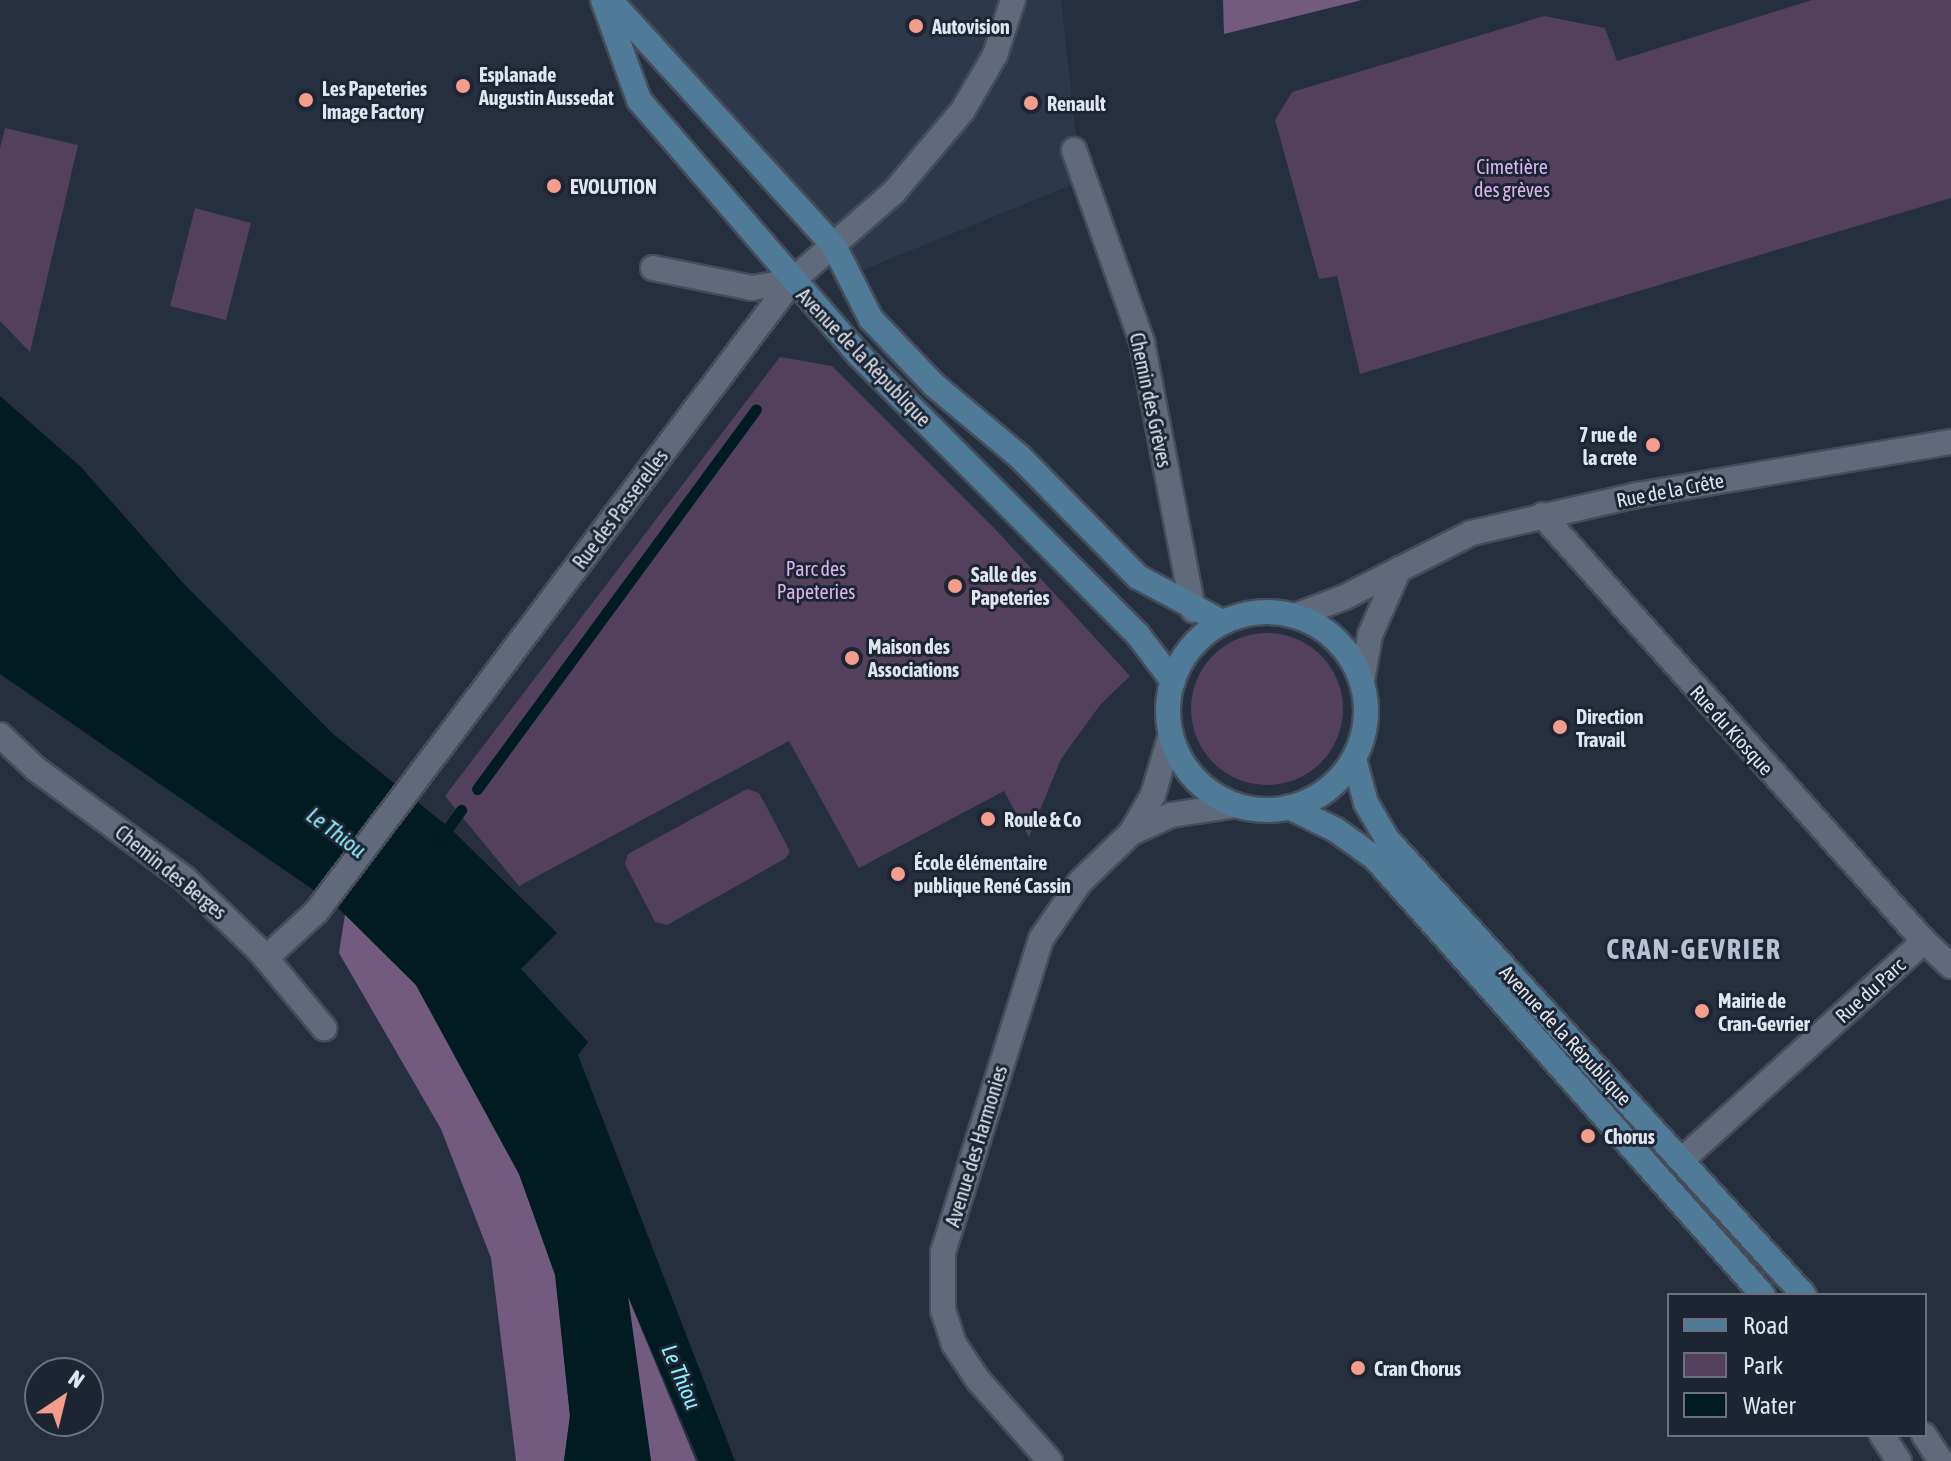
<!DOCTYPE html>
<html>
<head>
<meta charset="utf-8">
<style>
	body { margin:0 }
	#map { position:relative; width:1951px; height:1461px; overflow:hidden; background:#262f3d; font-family:"Asap Condensed",sans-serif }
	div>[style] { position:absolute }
	.built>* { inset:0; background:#2d384b }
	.green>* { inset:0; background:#52405c }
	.round { border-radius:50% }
	.forest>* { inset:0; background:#725b7f }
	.water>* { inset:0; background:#001c20 }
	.stream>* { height:11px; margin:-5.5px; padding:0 5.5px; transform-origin:5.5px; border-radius:5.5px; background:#001c20 }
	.roads { filter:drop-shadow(2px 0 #454d59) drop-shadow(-2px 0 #454d59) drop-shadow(0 2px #454d59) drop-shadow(0 -2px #454d59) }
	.street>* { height:24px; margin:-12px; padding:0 12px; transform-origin:12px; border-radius:12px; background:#616a7b }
	.secondary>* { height:24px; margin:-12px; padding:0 12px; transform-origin:12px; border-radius:12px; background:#507b98 }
	.secondary>.ring { margin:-12px; padding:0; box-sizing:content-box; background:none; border:24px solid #507b98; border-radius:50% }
	.dots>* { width:22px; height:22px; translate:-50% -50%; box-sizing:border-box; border:4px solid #1d2533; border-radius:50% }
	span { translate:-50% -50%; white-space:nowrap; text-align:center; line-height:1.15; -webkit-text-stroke:6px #1d2533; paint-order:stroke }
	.poi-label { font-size:20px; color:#e0e6ef; font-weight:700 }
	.left { translate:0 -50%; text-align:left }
	.right { translate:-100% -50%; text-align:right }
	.park-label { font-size:20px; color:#dbb5f1 }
	.street-label { font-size:20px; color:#e0e6ef }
	.water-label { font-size:22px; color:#8feffe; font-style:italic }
	.district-label { font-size:28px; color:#b7c2d4; font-weight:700; letter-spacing:2px }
	.legend { position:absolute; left:1667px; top:1293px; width:260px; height:144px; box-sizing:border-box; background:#1d2533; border:2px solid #6b727e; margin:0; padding:10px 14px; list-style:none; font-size:24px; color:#e0e6ef }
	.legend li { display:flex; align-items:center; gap:16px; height:40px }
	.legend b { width:40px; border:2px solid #6b727e }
	.north { position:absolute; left:24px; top:1357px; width:80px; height:80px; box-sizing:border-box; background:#1d2533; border:2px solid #6b727e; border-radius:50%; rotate:35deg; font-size:22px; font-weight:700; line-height:32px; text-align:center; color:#e0e6ef }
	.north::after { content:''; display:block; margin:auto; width:28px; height:36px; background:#f59d8d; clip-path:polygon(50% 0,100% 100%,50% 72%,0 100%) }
</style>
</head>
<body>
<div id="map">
	<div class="built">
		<i style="clip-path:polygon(627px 0,1061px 0,1081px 181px,843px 278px)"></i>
	</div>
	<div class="green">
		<i style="clip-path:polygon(1812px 0,1951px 0,1951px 198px,1360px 374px,1337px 276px,1319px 279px,1275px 120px,1292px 92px,1544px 16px,1605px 28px,1617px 61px)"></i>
		<i style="clip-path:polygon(5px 128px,78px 145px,30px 352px,0 321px,0 148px)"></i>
		<i style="clip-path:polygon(195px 208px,251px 223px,226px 320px,170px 306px)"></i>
		<i style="clip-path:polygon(780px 357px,832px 366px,997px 531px,1130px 676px,1100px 705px,1061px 759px,1029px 837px,1004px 791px,859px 868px,789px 741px,519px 886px,445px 796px)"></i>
		<i class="round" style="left:1191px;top:633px;width:152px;height:152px"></i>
		<i style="clip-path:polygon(747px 789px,759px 793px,790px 851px,786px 858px,667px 925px,655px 922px,625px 864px,628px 854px)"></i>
	</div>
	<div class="forest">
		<i style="clip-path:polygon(1223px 0,1362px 0,1224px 34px)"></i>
		<i style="clip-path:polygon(345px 914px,416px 985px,519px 1174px,556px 1275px,570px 1416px,564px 1461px,516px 1461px,491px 1258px,441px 1129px,339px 953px)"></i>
		<i style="clip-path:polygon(626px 1292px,696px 1461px,651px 1461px)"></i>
	</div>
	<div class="water">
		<i style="clip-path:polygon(0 396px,81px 467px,185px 585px,332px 733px,451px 829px,557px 933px,521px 969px,588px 1042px,578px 1055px,735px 1461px,699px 1461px,628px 1296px,651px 1461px,564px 1461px,570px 1416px,555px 1275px,519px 1174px,416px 985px,334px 904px,0 674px)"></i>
	</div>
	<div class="stream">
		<i style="left:477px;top:789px;width:471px;rotate:-53.7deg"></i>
		<i style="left:440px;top:839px;width:36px;rotate:-54deg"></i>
	</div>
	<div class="roads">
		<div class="street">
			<i style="left:1074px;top:150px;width:204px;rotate:70.5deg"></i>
			<i style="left:1142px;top:342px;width:273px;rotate:79.2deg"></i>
			<i style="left:653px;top:268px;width:101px;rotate:11.4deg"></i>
			<i style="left:752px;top:288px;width:41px;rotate:-9.9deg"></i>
			<i style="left:1542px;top:515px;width:572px;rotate:48.12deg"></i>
			<i style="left:1295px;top:616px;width:53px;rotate:-20.8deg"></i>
			<i style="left:1345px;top:597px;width:141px;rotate:-26.9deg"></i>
			<i style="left:1471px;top:533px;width:170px;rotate:-12.9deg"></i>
			<i style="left:1637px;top:495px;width:318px;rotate:-9.6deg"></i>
			<i style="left:1362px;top:681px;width:47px;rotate:-80.1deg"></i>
			<i style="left:1370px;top:635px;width:72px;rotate:-66.3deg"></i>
			<i style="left:0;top:735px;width:50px;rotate:43.4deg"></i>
			<i style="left:36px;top:769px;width:185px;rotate:36.4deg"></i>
			<i style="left:185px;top:879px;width:103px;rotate:43.8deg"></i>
			<i style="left:259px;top:950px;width:102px;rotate:50.2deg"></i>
			<i style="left:1131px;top:833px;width:44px;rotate:-24.2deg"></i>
			<i style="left:1171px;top:815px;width:66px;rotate:-8.7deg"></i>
			<i style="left:266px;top:958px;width:69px;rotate:-42.7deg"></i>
			<i style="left:317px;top:911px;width:789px;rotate:-52.98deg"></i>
			<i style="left:792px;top:281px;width:135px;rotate:-41.1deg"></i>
			<i style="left:894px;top:192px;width:107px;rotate:-49.9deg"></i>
			<i style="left:963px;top:110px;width:64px;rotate:-59.8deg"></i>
			<i style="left:995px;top:55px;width:58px;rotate:-71.9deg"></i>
			<i style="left:1683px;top:1159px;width:325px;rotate:-42.1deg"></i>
			<i style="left:1924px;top:941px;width:37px;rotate:43deg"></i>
			<i style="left:1882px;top:1435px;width:31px;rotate:57deg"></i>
			<i style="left:1924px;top:1435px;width:31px;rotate:57deg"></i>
			<i style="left:1050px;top:1461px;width:108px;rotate:-131.6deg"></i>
			<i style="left:978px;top:1380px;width:43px;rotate:-123.7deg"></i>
			<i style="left:954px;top:1344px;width:35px;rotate:-108deg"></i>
			<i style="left:943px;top:1311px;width:59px;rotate:-90deg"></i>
			<i style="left:943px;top:1252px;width:328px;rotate:-72.6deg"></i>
			<i style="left:1041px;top:939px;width:69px;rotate:-55.6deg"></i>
			<i style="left:1080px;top:882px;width:71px;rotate:-43.9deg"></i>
			<i style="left:1131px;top:833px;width:44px;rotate:-59.9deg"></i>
			<i style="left:1153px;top:795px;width:64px;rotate:-73.6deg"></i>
		</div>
		<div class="secondary">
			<i style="left:603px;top:0;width:106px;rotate:70.2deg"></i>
			<i style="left:639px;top:100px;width:337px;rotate:49.2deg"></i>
			<i style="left:859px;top:355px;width:395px;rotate:45.1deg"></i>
			<i style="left:1138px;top:635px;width:58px;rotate:52.7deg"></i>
			<i style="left:610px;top:0;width:333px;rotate:47.7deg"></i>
			<i style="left:834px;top:246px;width:82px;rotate:63.1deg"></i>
			<i style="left:871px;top:319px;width:91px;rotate:46.3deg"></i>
			<i style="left:934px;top:385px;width:111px;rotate:39.9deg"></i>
			<i style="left:1019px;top:456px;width:170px;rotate:45.5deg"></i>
			<i style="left:1138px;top:577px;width:95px;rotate:28.2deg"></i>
			<i class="ring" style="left:1168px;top:612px;width:174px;height:174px"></i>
			<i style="left:1354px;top:759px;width:46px;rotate:74.7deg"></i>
			<i style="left:1366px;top:803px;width:42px;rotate:59.7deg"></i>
			<i style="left:1387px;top:839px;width:618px;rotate:47.56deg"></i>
			<i style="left:1289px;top:807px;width:52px;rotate:26.1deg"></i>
			<i style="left:1336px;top:830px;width:48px;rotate:35.7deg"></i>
			<i style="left:1375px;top:858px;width:584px;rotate:48.4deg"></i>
		</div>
	</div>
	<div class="dots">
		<i style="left:916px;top:26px;background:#f59d8d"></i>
		<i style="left:463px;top:86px;background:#f59d8d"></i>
		<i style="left:306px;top:100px;background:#f59d8d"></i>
		<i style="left:1031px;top:103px;background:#f59d8d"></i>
		<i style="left:554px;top:186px;background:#f59d8d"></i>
		<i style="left:1653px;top:445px;background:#f59d8d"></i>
		<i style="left:955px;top:586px;background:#f59d8d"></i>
		<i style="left:852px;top:658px;background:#f59d8d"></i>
		<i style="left:1560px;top:727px;background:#f59d8d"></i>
		<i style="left:988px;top:819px;background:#f59d8d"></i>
		<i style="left:898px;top:874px;background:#f59d8d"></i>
		<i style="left:1702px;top:1011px;background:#f59d8d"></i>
		<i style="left:1588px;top:1136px;background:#f59d8d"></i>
		<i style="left:1358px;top:1368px;background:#f59d8d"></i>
	</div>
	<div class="poi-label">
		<span class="left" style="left:932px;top:26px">Autovision</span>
		<span class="left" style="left:479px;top:86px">Esplanade<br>Augustin Aussedat</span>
		<span class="left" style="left:322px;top:100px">Les Papeteries<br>Image Factory</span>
		<span class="left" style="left:1047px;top:103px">Renault</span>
		<span class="left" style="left:570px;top:186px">EVOLUTION</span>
		<span class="right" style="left:1637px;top:446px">7 rue de<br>la crete</span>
		<span class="left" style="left:971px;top:586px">Salle des<br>Papeteries</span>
		<span class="left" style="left:868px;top:658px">Maison des<br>Associations</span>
		<span class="left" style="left:1576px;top:728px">Direction<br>Travail</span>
		<span class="left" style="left:1004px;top:819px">Roule &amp; Co</span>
		<span class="left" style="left:914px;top:874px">École élémentaire<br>publique René Cassin</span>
		<span class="left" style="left:1718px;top:1012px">Mairie de<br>Cran-Gevrier</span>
		<span class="left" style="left:1604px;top:1136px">Chorus</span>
		<span class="left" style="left:1374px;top:1368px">Cran Chorus</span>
	</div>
	<div class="park-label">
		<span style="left:1512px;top:178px">Cimetière<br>des grèves</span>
		<span style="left:816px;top:580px">Parc des<br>Papeteries</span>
	</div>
	<div class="street-label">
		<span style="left:864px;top:357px;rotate:46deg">Avenue de la République</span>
		<span style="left:1151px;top:400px;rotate:78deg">Chemin des Grèves</span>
		<span style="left:1670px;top:490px;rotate:-11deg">Rue de la Crête</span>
		<span style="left:620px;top:509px;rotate:-53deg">Rue des Passerelles</span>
		<span style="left:1732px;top:730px;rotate:48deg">Rue du Kiosque</span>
		<span style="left:171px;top:872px;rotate:39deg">Chemin des Berges</span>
		<span style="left:1870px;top:990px;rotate:-42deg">Rue du Parc</span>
		<span style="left:1566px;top:1035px;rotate:47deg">Avenue de la République</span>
		<span style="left:976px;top:1146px;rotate:-73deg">Avenue des Harmonies</span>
	</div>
	<div class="water-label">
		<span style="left:336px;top:833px;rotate:37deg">Le Thiou</span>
		<span style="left:681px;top:1377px;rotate:67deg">Le Thiou</span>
	</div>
	<div class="district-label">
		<span style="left:1694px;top:949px">CRAN-GEVRIER</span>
	</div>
	<ul class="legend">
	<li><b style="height:10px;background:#507b98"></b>Road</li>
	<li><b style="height:22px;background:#52405c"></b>Park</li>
	<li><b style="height:22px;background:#001c20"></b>Water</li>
	</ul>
	<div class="north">N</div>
</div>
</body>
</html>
